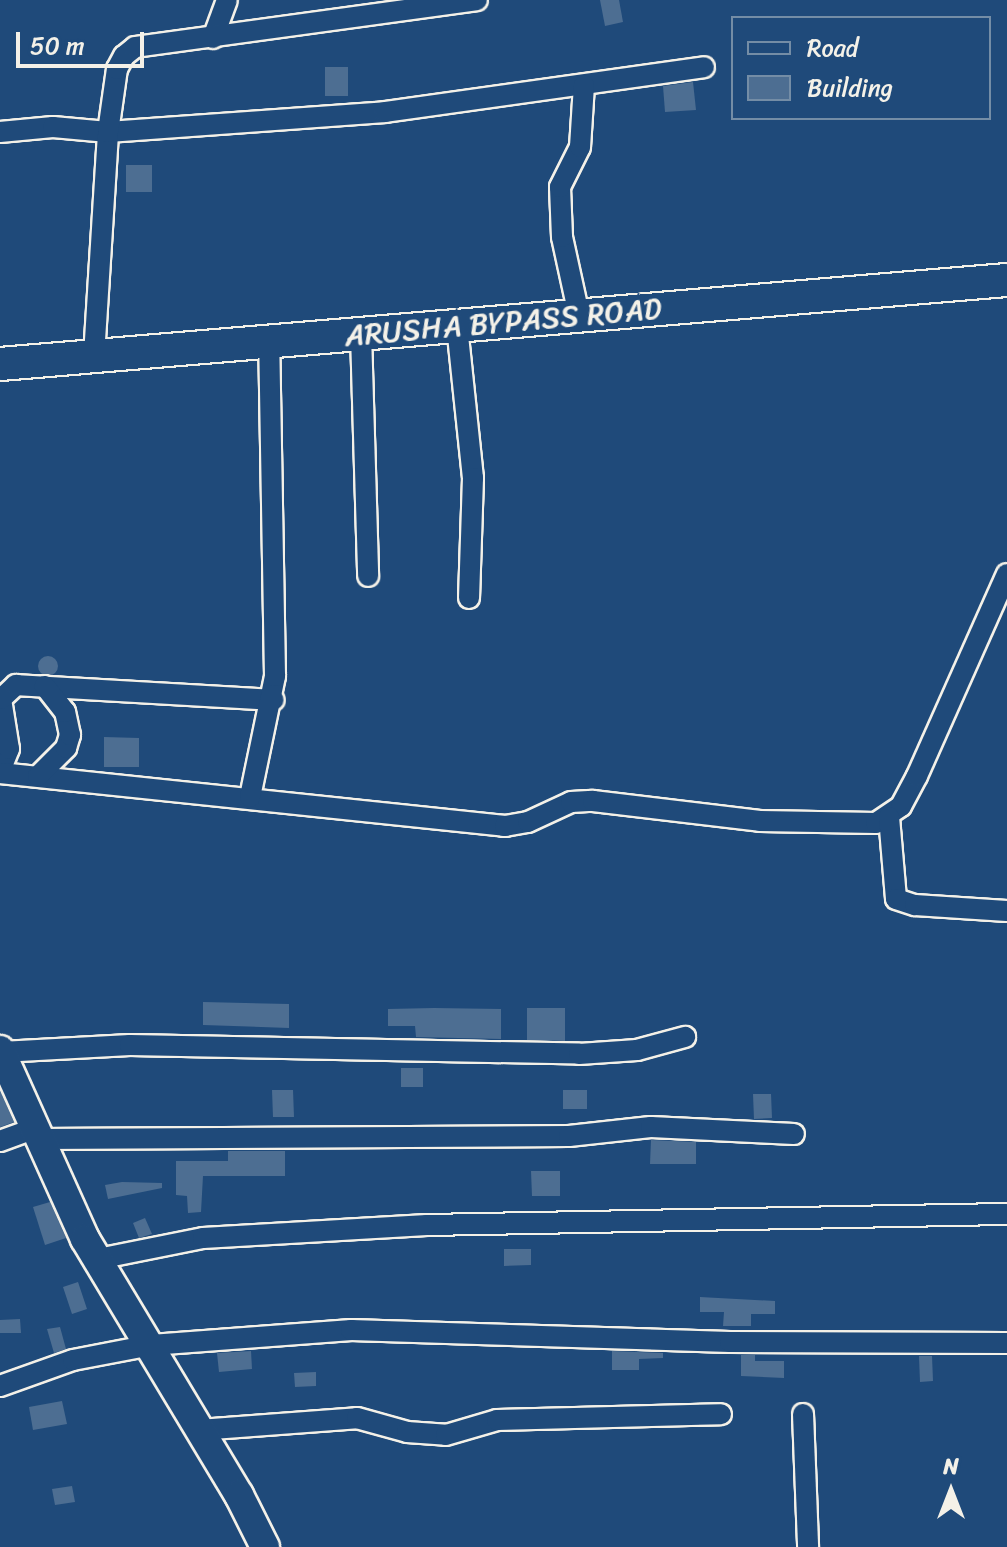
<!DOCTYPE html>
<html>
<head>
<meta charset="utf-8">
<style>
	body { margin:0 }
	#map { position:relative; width:1007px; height:1547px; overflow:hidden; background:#1f4a7a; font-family:Sriracha,sans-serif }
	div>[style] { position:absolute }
	.building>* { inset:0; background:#4d6e92 }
	.round { border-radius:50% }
	.roads { filter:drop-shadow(2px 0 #f4f1e8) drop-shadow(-2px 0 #f4f1e8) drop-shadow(0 2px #f4f1e8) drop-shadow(0 -2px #f4f1e8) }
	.street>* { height:20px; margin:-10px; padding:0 10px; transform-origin:10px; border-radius:10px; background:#1f4a7a }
	.secondary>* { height:28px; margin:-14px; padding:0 14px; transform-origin:14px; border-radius:14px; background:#1f4a7a }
	.primary>* { height:32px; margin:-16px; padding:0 16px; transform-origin:16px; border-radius:16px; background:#1f4a7a }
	span { translate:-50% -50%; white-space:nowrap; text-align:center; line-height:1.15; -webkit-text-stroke:7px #1f4a7a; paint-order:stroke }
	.street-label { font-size:30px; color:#f4f1e8 }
	.legend { position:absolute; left:731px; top:16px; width:260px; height:104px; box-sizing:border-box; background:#1f4a7a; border:2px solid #748da6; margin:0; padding:10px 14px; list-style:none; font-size:24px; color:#f4f1e8 }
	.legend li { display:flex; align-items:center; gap:16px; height:40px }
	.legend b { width:40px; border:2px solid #748da6 }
	.north { position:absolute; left:911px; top:1451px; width:80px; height:80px; -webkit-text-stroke:6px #1f4a7a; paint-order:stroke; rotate:0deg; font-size:22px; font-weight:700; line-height:32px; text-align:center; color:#f4f1e8 }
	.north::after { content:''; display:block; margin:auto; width:28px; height:36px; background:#f4f1e8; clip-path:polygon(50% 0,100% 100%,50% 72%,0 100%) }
	.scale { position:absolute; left:16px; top:32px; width:128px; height:36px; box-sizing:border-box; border:4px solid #f4f1e8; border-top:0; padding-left:10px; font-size:24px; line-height:28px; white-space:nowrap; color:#f4f1e8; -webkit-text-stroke:6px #1f4a7a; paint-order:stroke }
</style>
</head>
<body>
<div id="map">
	<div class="building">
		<i style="clip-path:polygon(600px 0,619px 0,623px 22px,605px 26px)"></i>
		<i style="clip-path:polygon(325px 67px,348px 67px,348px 96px,325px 96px)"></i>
		<i style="clip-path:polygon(693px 82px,696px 110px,665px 112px,663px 86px)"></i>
		<i style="clip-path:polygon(126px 165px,152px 165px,152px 192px,126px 192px)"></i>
		<i class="round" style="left:38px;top:656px;width:20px;height:20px"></i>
		<i style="clip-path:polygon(104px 737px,139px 738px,139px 767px,104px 767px)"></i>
		<i style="clip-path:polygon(203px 1002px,289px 1004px,289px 1028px,203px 1025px)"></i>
		<i style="clip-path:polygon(434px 1008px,501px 1009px,501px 1039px,416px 1037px,415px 1026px,388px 1026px,388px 1009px)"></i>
		<i style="clip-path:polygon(527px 1008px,565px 1008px,565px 1041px,527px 1040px)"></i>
		<i style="clip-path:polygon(401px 1068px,423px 1068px,423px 1087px,401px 1087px)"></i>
		<i style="clip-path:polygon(272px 1090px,293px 1090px,294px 1117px,273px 1117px)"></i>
		<i style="clip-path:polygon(563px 1090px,587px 1090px,587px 1109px,563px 1109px)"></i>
		<i style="clip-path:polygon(0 1091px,14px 1122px,0 1127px)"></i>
		<i style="clip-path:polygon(753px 1094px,771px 1094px,772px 1118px,754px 1119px)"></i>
		<i style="clip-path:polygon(651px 1140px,696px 1142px,696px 1164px,650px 1164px)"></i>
		<i style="clip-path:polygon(228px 1151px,285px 1151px,285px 1176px,203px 1176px,201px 1212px,188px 1213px,187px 1196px,176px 1195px,176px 1161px,228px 1161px)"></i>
		<i style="clip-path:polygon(531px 1171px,560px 1171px,560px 1196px,532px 1196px)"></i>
		<i style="clip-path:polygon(122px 1182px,162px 1183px,162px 1188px,108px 1199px,105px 1185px)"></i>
		<i style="clip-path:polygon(50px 1202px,66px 1238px,45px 1245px,33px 1207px)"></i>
		<i style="clip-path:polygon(145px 1218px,152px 1234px,139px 1238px,133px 1223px)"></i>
		<i style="clip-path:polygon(504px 1249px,531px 1249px,531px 1265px,504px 1266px)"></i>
		<i style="clip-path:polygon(78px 1282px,87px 1309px,72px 1314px,63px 1287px)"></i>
		<i style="clip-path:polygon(700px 1297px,775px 1301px,775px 1314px,751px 1314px,751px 1326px,723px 1326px,724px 1312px,700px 1312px)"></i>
		<i style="clip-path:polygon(20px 1319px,21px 1333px,0 1333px,0 1320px)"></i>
		<i style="clip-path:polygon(60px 1327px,66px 1349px,54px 1353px,47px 1329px)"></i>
		<i style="clip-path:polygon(251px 1351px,252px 1369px,219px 1372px,217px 1353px)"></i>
		<i style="clip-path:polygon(612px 1351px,663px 1353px,663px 1358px,639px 1359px,639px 1370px,612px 1370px)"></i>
		<i style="clip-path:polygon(741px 1355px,755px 1355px,755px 1361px,784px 1361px,784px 1378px,741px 1376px)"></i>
		<i style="clip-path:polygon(919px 1356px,932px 1356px,933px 1381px,920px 1382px)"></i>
		<i style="clip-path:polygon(316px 1372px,316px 1386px,295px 1387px,294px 1373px)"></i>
		<i style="clip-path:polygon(62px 1401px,67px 1424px,33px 1430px,29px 1407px)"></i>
		<i style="clip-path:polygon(72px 1486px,75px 1502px,55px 1505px,52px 1489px)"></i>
	</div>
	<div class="roads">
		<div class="street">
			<i style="left:213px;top:38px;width:40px;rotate:-69.8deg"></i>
			<i style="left:0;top:132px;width:53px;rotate:-5.4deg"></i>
			<i style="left:53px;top:127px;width:55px;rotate:5.2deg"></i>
			<i style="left:108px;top:132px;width:278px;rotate:-4.1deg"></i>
			<i style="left:385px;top:112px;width:322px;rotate:-8deg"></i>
			<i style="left:579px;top:315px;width:80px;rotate:-102.3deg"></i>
			<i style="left:562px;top:237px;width:50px;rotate:-92.3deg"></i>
			<i style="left:560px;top:187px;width:45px;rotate:-63.4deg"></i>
			<i style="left:580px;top:147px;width:62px;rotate:-86.3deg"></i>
			<i style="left:457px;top:326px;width:153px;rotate:84deg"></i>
			<i style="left:473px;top:478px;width:120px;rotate:91.9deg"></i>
			<i style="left:361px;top:334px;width:242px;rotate:88.3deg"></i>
			<i style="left:94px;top:356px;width:224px;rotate:-86.4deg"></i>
			<i style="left:108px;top:132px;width:64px;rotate:-81.9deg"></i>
			<i style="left:117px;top:69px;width:15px;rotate:-62deg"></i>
			<i style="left:124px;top:56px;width:14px;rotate:-39deg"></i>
			<i style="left:135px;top:47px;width:345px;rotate:-7.8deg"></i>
			<i style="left:0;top:771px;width:24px;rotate:-68deg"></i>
			<i style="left:9px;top:749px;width:51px;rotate:-99.1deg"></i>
			<i style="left:1px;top:699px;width:21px;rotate:-43deg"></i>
			<i style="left:16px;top:685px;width:258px;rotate:3.3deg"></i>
			<i style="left:0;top:773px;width:508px;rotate:5.99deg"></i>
			<i style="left:505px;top:826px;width:23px;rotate:-10deg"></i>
			<i style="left:528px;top:822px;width:47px;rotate:-24.9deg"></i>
			<i style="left:571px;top:802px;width:22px;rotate:-3deg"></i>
			<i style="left:593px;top:801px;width:168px;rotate:6.8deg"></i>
			<i style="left:760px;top:821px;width:116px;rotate:1deg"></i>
			<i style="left:876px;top:823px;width:30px;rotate:-34deg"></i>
			<i style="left:901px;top:806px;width:34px;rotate:-62deg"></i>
			<i style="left:917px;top:776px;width:221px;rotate:-66deg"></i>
			<i style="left:38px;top:776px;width:40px;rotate:-45deg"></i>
			<i style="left:66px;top:748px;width:14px;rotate:-73deg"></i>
			<i style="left:70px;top:735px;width:24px;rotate:-102deg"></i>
			<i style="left:65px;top:712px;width:33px;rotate:-128deg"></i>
			<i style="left:250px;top:797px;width:124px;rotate:-78.3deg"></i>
			<i style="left:275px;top:676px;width:334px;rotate:-91deg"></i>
			<i style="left:889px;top:817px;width:82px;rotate:85.1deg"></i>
			<i style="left:896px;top:899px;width:20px;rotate:18deg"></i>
			<i style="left:915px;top:905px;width:92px;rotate:3.7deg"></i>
			<i style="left:1px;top:1052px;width:129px;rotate:-3.1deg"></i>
			<i style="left:130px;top:1045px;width:449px;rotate:1.1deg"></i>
			<i style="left:579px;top:1054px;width:58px;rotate:-3.9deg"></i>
			<i style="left:637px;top:1050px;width:50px;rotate:-15.2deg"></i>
			<i style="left:40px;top:1139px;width:529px;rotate:-0.32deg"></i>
			<i style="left:569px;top:1136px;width:82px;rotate:-6.3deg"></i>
			<i style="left:651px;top:1127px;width:143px;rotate:2.8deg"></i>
			<i style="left:0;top:1141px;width:37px;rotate:-20deg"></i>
			<i style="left:98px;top:1259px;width:107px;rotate:-11.3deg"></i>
			<i style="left:203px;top:1238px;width:224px;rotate:-3.3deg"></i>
			<i style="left:427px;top:1225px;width:580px;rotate:-1.09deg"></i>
			<i style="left:0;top:1386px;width:77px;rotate:-19.6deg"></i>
			<i style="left:73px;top:1360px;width:79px;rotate:-10.9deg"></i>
			<i style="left:151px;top:1345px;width:201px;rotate:-4.3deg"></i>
			<i style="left:351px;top:1330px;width:379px;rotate:1.8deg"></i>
			<i style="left:730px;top:1342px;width:277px;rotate:0.2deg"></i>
			<i style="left:803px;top:1414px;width:133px;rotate:87.8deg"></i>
			<i style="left:199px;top:1430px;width:158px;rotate:-4.3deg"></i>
			<i style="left:357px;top:1418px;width:52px;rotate:15.6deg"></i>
			<i style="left:407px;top:1432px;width:39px;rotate:4deg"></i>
			<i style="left:446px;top:1435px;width:53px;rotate:-16.4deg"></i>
			<i style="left:497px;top:1420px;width:224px;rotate:-1.5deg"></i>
		</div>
		<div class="secondary">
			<i style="left:0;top:1050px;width:207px;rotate:65.8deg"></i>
			<i style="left:85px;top:1239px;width:299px;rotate:59deg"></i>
			<i style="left:239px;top:1495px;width:58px;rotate:63.4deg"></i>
		</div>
		<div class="primary">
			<i style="left:0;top:364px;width:1010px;rotate:-4.77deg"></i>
		</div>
	</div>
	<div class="street-label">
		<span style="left:503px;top:322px;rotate:-5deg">ARUSHA BYPASS ROAD</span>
	</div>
	<ul class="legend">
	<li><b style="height:10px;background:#1f4a7a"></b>Road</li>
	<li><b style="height:22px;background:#4d6e92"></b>Building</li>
	</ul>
	<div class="north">N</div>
	<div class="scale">50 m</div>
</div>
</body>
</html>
